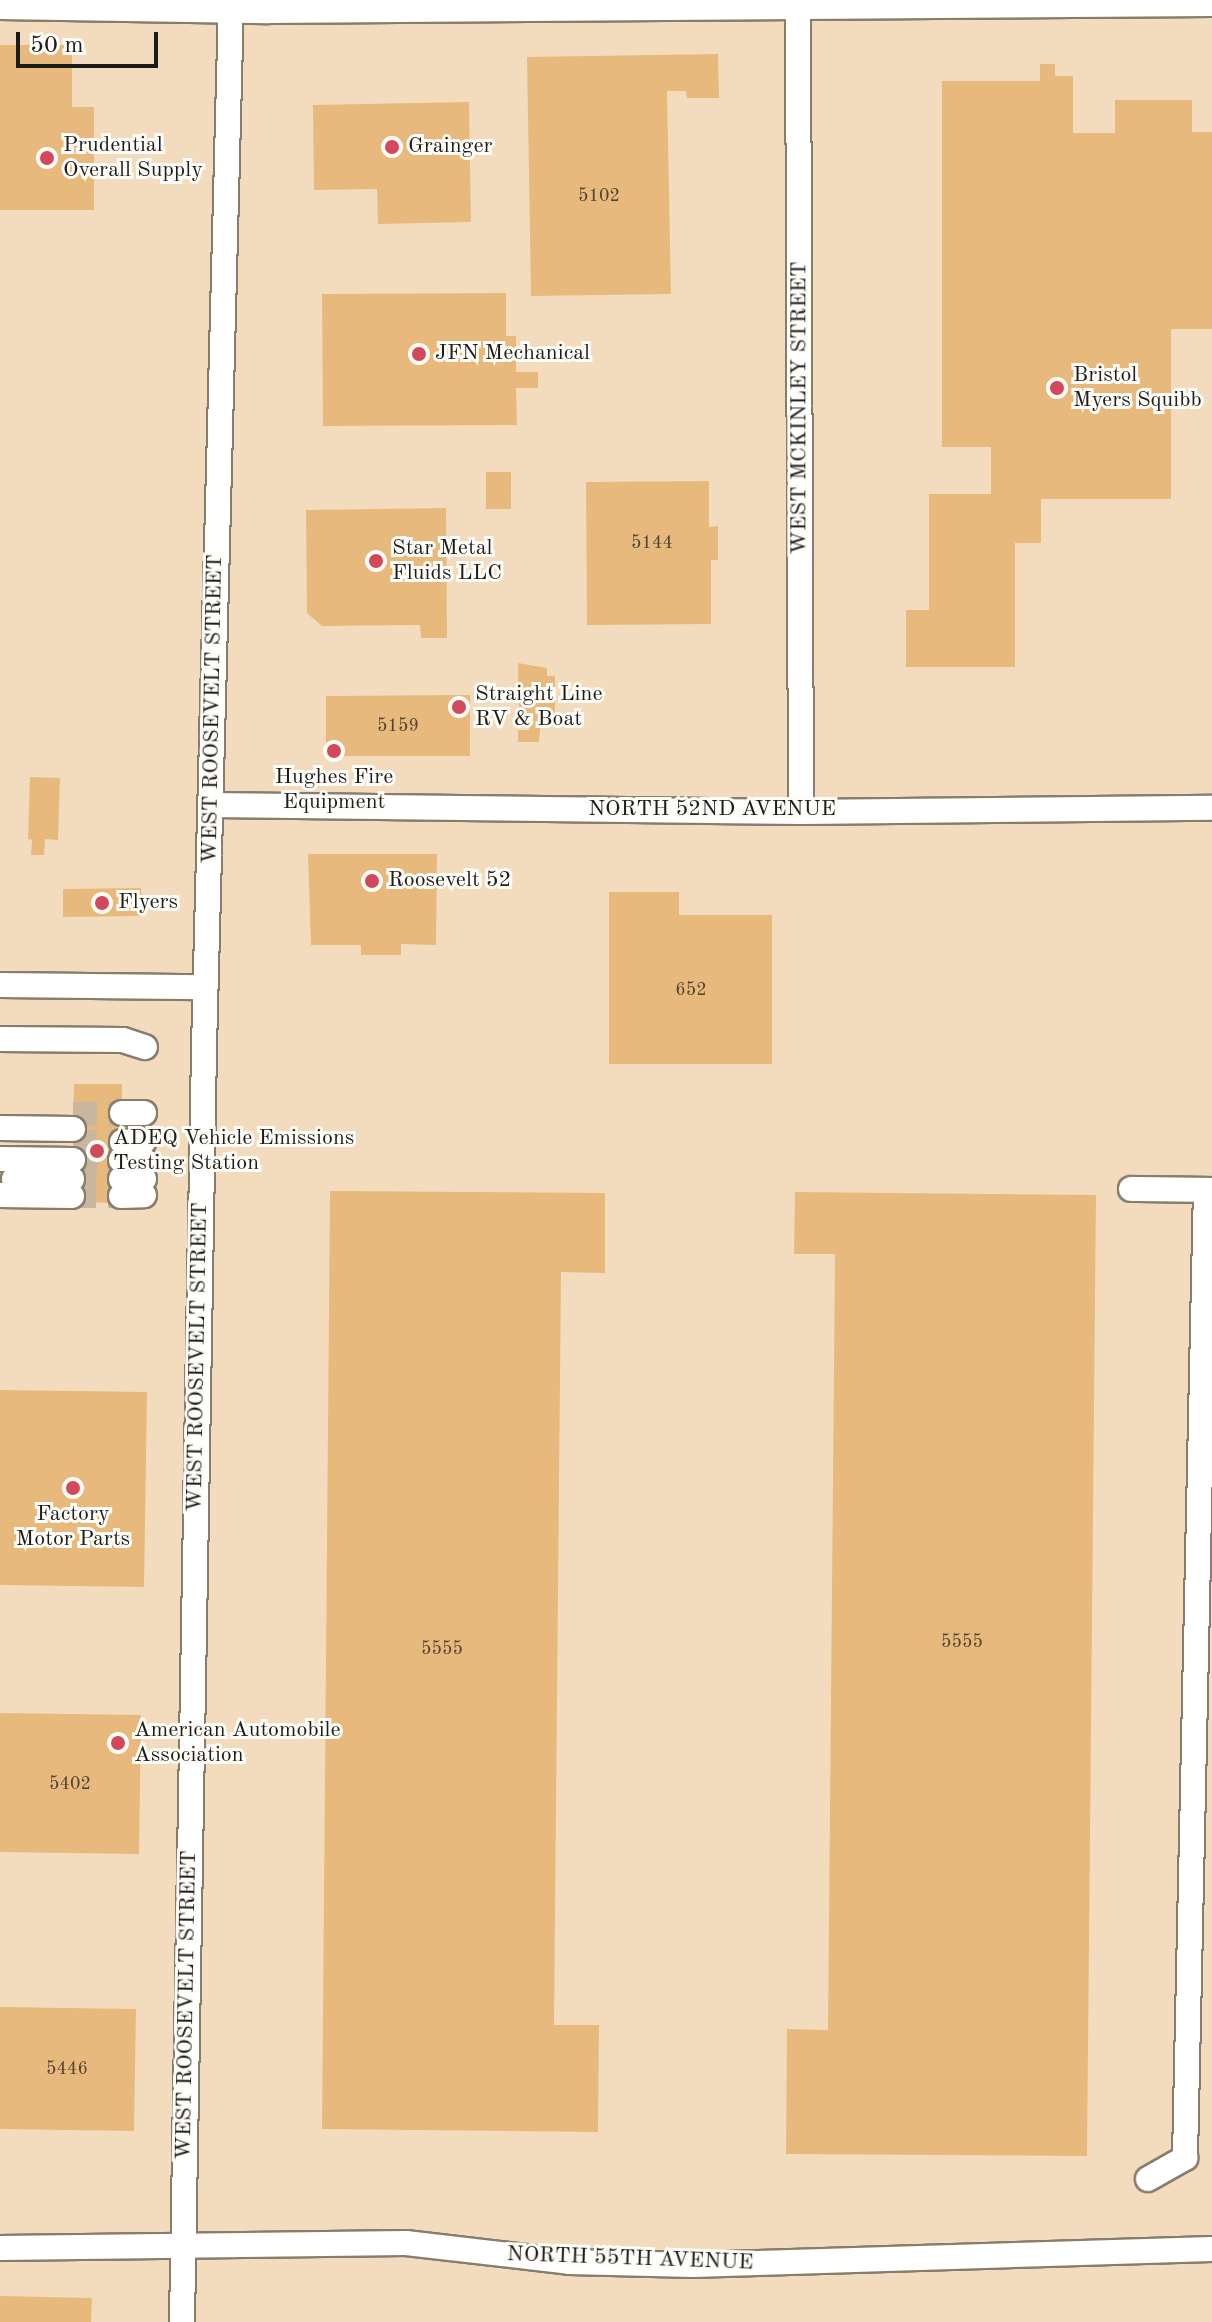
<!DOCTYPE html>
<html>
<head>
<meta charset="utf-8">
<style>
	body { margin:0 }
	#map { position:relative; width:1212px; height:2322px; overflow:hidden; background:#f3dcbe; font-family:"Old Standard TT",serif }
	div>[style] { position:absolute }
	.building>* { inset:0; background:#e8b97c }
	.minor-tunnel>* { height:24px; margin-top:-12px; transform-origin:0; background:repeating-linear-gradient(90deg,#c8b69e 0 24px,transparent 0 36px) }
	.roads { filter:drop-shadow(2px 0 #887c6d) drop-shadow(-2px 0 #887c6d) drop-shadow(0 2px #887c6d) drop-shadow(0 -2px #887c6d) }
	.minor>* { height:24px; margin:-12px; padding:0 12px; transform-origin:12px; border-radius:12px; background:#fff }
	.major>* { height:30px; margin:-15px; padding:0 15px; transform-origin:15px; border-radius:15px; background:#fff }
	.dots>* { width:22px; height:22px; translate:-50% -50%; box-sizing:border-box; border:4px solid #fdfcf7; border-radius:50% }
	span { translate:-50% -50%; white-space:nowrap; text-align:center; line-height:1.15; -webkit-text-stroke:6px #fdfcf7; paint-order:stroke }
	.number-label { font-size:18px; color:#4f4334 }
	.number-label span { -webkit-text-stroke-width:0 }
	.poi-label { font-size:22px; color:#1c1c1c }
	.left { translate:0 -50%; text-align:left }
	.street-label { font-size:22px; color:#1c1c1c }
	.scale { position:absolute; left:16px; top:32px; width:142px; height:36px; box-sizing:border-box; border:4px solid #1c1c1c; border-top:0; padding-left:10px; font-size:24px; line-height:28px; white-space:nowrap; color:#1c1c1c; -webkit-text-stroke:6px #fdfcf7; paint-order:stroke }
</style>
</head>
<body>
<div id="map">
	<div class="building">
		<i style="clip-path:polygon(0 45px,72px 45px,72px 107px,94px 107px,94px 210px,0 210px)"></i>
		<i style="clip-path:polygon(718px 54px,719px 98px,687px 98px,686px 91px,667px 91px,671px 294px,531px 296px,527px 57px)"></i>
		<i style="clip-path:polygon(1040px 64px,1055px 64px,1055px 76px,1073px 76px,1073px 133px,1115px 133px,1115px 100px,1192px 100px,1192px 132px,1212px 132px,1212px 329px,1171px 329px,1171px 499px,1041px 499px,1041px 543px,1015px 543px,1015px 667px,906px 667px,906px 610px,929px 610px,929px 494px,991px 494px,991px 447px,942px 447px,942px 81px,1040px 81px)"></i>
		<i style="clip-path:polygon(469px 102px,471px 222px,378px 224px,377px 189px,314px 190px,313px 105px)"></i>
		<i style="clip-path:polygon(506px 293px,506px 336px,516px 336px,516px 372px,538px 372px,538px 388px,516px 388px,517px 425px,323px 426px,322px 294px)"></i>
		<i style="clip-path:polygon(486px 472px,511px 472px,511px 509px,486px 509px)"></i>
		<i style="clip-path:polygon(709px 481px,709px 527px,718px 526px,718px 560px,711px 560px,711px 624px,587px 625px,586px 482px)"></i>
		<i style="clip-path:polygon(446px 508px,447px 638px,421px 638px,420px 625px,322px 626px,307px 613px,306px 510px)"></i>
		<i style="clip-path:polygon(518px 663px,547px 668px,547px 676px,555px 676px,555px 718px,541px 718px,539px 742px,518px 742px,518px 730px,529px 730px,527px 714px,519px 714px)"></i>
		<i style="clip-path:polygon(470px 695px,470px 756px,326px 756px,326px 696px)"></i>
		<i style="clip-path:polygon(30px 777px,60px 778px,58px 840px,45px 839px,44px 855px,31px 855px,32px 840px,28px 839px)"></i>
		<i style="clip-path:polygon(308px 854px,437px 854px,436px 945px,401px 944px,401px 955px,361px 955px,361px 945px,311px 945px)"></i>
		<i style="clip-path:polygon(141px 888px,142px 916px,63px 917px,63px 889px)"></i>
		<i style="clip-path:polygon(609px 892px,679px 892px,679px 915px,772px 915px,772px 1064px,609px 1064px)"></i>
		<i style="clip-path:polygon(74px 1084px,122px 1084px,121px 1203px,72px 1202px)"></i>
		<i style="clip-path:polygon(330px 1191px,605px 1193px,605px 1273px,561px 1272px,554px 2025px,599px 2025px,598px 2132px,322px 2129px)"></i>
		<i style="clip-path:polygon(795px 1192px,1096px 1195px,1087px 2156px,786px 2154px,787px 2029px,828px 2030px,835px 1254px,794px 1254px)"></i>
		<i style="clip-path:polygon(0 1390px,147px 1392px,144px 1587px,0 1585px)"></i>
		<i style="clip-path:polygon(0 1713px,141px 1715px,139px 1854px,0 1852px)"></i>
		<i style="clip-path:polygon(0 2007px,136px 2009px,134px 2131px,0 2129px)"></i>
		<i style="clip-path:polygon(0 2296px,92px 2298px,91px 2322px,0 2322px)"></i>
	</div>
	<div class="minor-tunnel">
		<i style="left:73px;top:1114px;width:49px;rotate:-1.2deg"></i>
		<i style="left:73px;top:1142px;width:49px"></i>
		<i style="left:73px;top:1160px;width:48px"></i>
		<i style="left:72px;top:1179px;width:49px"></i>
		<i style="left:72px;top:1196px;width:49px"></i>
	</div>
	<div class="roads">
		<div class="minor">
			<i style="left:798px;top:3px;width:809px;rotate:89.79deg"></i>
			<i style="left:212px;top:805px;width:589px;rotate:0.68deg"></i>
			<i style="left:801px;top:812px;width:411px;rotate:-0.6deg"></i>
			<i style="left:0;top:985px;width:205px;rotate:0.6deg"></i>
			<i style="left:0;top:1039px;width:123px;rotate:0.5deg"></i>
			<i style="left:123px;top:1040px;width:23px;rotate:18deg"></i>
			<i style="left:122px;top:1113px;width:22px"></i>
			<i style="left:0;top:1128px;width:73px;rotate:0.8deg"></i>
			<i style="left:122px;top:1142px;width:22px;rotate:-3deg"></i>
			<i style="left:0;top:1159px;width:73px;rotate:0.8deg"></i>
			<i style="left:121px;top:1160px;width:23px"></i>
			<i style="left:14px;top:1179px;width:58px"></i>
			<i style="left:121px;top:1179px;width:23px"></i>
			<i style="left:1131px;top:1189px;width:81px;rotate:0.7deg"></i>
			<i style="left:0;top:1195px;width:72px;rotate:0.8deg"></i>
			<i style="left:121px;top:1196px;width:23px;rotate:-2deg"></i>
			<i style="left:1148px;top:2179px;width:43px;rotate:-29.6deg"></i>
			<i style="left:1185px;top:2158px;width:968px;rotate:-88.76deg"></i>
			<i style="left:0;top:2248px;width:406px;rotate:-0.7deg"></i>
			<i style="left:406px;top:2243px;width:164px;rotate:6.6deg"></i>
			<i style="left:569px;top:2262px;width:124px;rotate:1.4deg"></i>
			<i style="left:693px;top:2265px;width:519px;rotate:-1.77deg"></i>
			<i style="left:182px;top:2322px;width:1274px;rotate:-89.01deg"></i>
			<i style="left:204px;top:1048px;width:1048px;rotate:-88.52deg"></i>
		</div>
		<div class="major">
			<i style="left:0;top:4px;width:268px;rotate:0.9deg"></i>
			<i style="left:268px;top:8px;width:944px;rotate:-0.42deg"></i>
		</div>
	</div>
	<div class="dots">
		<i style="left:392px;top:147px;background:#d1495b"></i>
		<i style="left:47px;top:158px;background:#d1495b"></i>
		<i style="left:419px;top:354px;background:#d1495b"></i>
		<i style="left:1057px;top:388px;background:#d1495b"></i>
		<i style="left:376px;top:561px;background:#d1495b"></i>
		<i style="left:459px;top:707px;background:#d1495b"></i>
		<i style="left:334px;top:751px;background:#d1495b"></i>
		<i style="left:372px;top:881px;background:#d1495b"></i>
		<i style="left:102px;top:903px;background:#d1495b"></i>
		<i style="left:97px;top:1151px;background:#d1495b"></i>
		<i style="left:73px;top:1488px;background:#d1495b"></i>
		<i style="left:118px;top:1743px;background:#d1495b"></i>
	</div>
	<div class="number-label">
		<span style="left:599px;top:196px">5102</span>
		<span style="left:652px;top:543px">5144</span>
		<span style="left:398px;top:726px">5159</span>
		<span style="left:691px;top:990px">652</span>
		<span style="left:962px;top:1642px">5555</span>
		<span style="left:442px;top:1649px">5555</span>
		<span style="left:70px;top:1784px">5402</span>
		<span style="left:67px;top:2069px">5446</span>
	</div>
	<div class="poi-label">
		<span class="left" style="left:63px;top:158px">Prudential<br>Overall Supply</span>
		<span class="left" style="left:408px;top:147px">Grainger</span>
		<span class="left" style="left:435px;top:354px">JFN Mechanical</span>
		<span class="left" style="left:1073px;top:388px">Bristol<br>Myers Squibb</span>
		<span class="left" style="left:392px;top:561px">Star Metal<br>Fluids LLC</span>
		<span class="left" style="left:475px;top:707px">Straight Line<br>RV &amp; Boat</span>
		<span style="left:334px;top:790px">Hughes Fire<br>Equipment</span>
		<span class="left" style="left:388px;top:881px">Roosevelt 52</span>
		<span class="left" style="left:118px;top:903px">Flyers</span>
		<span class="left" style="left:113px;top:1151px">ADEQ Vehicle Emissions<br>Testing Station</span>
		<span style="left:73px;top:1527px">Factory<br>Motor Parts</span>
		<span class="left" style="left:134px;top:1743px">American Automobile<br>Association</span>
	</div>
	<div class="street-label">
		<span style="left:800px;top:408px;rotate:-90deg">WEST MCKINLEY STREET</span>
		<span style="left:213px;top:709px;rotate:-89deg">WEST ROOSEVELT STREET</span>
		<span style="left:712px;top:810px">NORTH 52ND AVENUE</span>
		<span style="left:198px;top:1357px;rotate:-89deg">WEST ROOSEVELT STREET</span>
		<span style="left:187px;top:2005px;rotate:-89deg">WEST ROOSEVELT STREET</span>
		<span style="left:630px;top:2259px;rotate:2deg">NORTH 55TH AVENUE</span>
	</div>
	<div class="scale">50 m</div>
</div>
</body>
</html>
